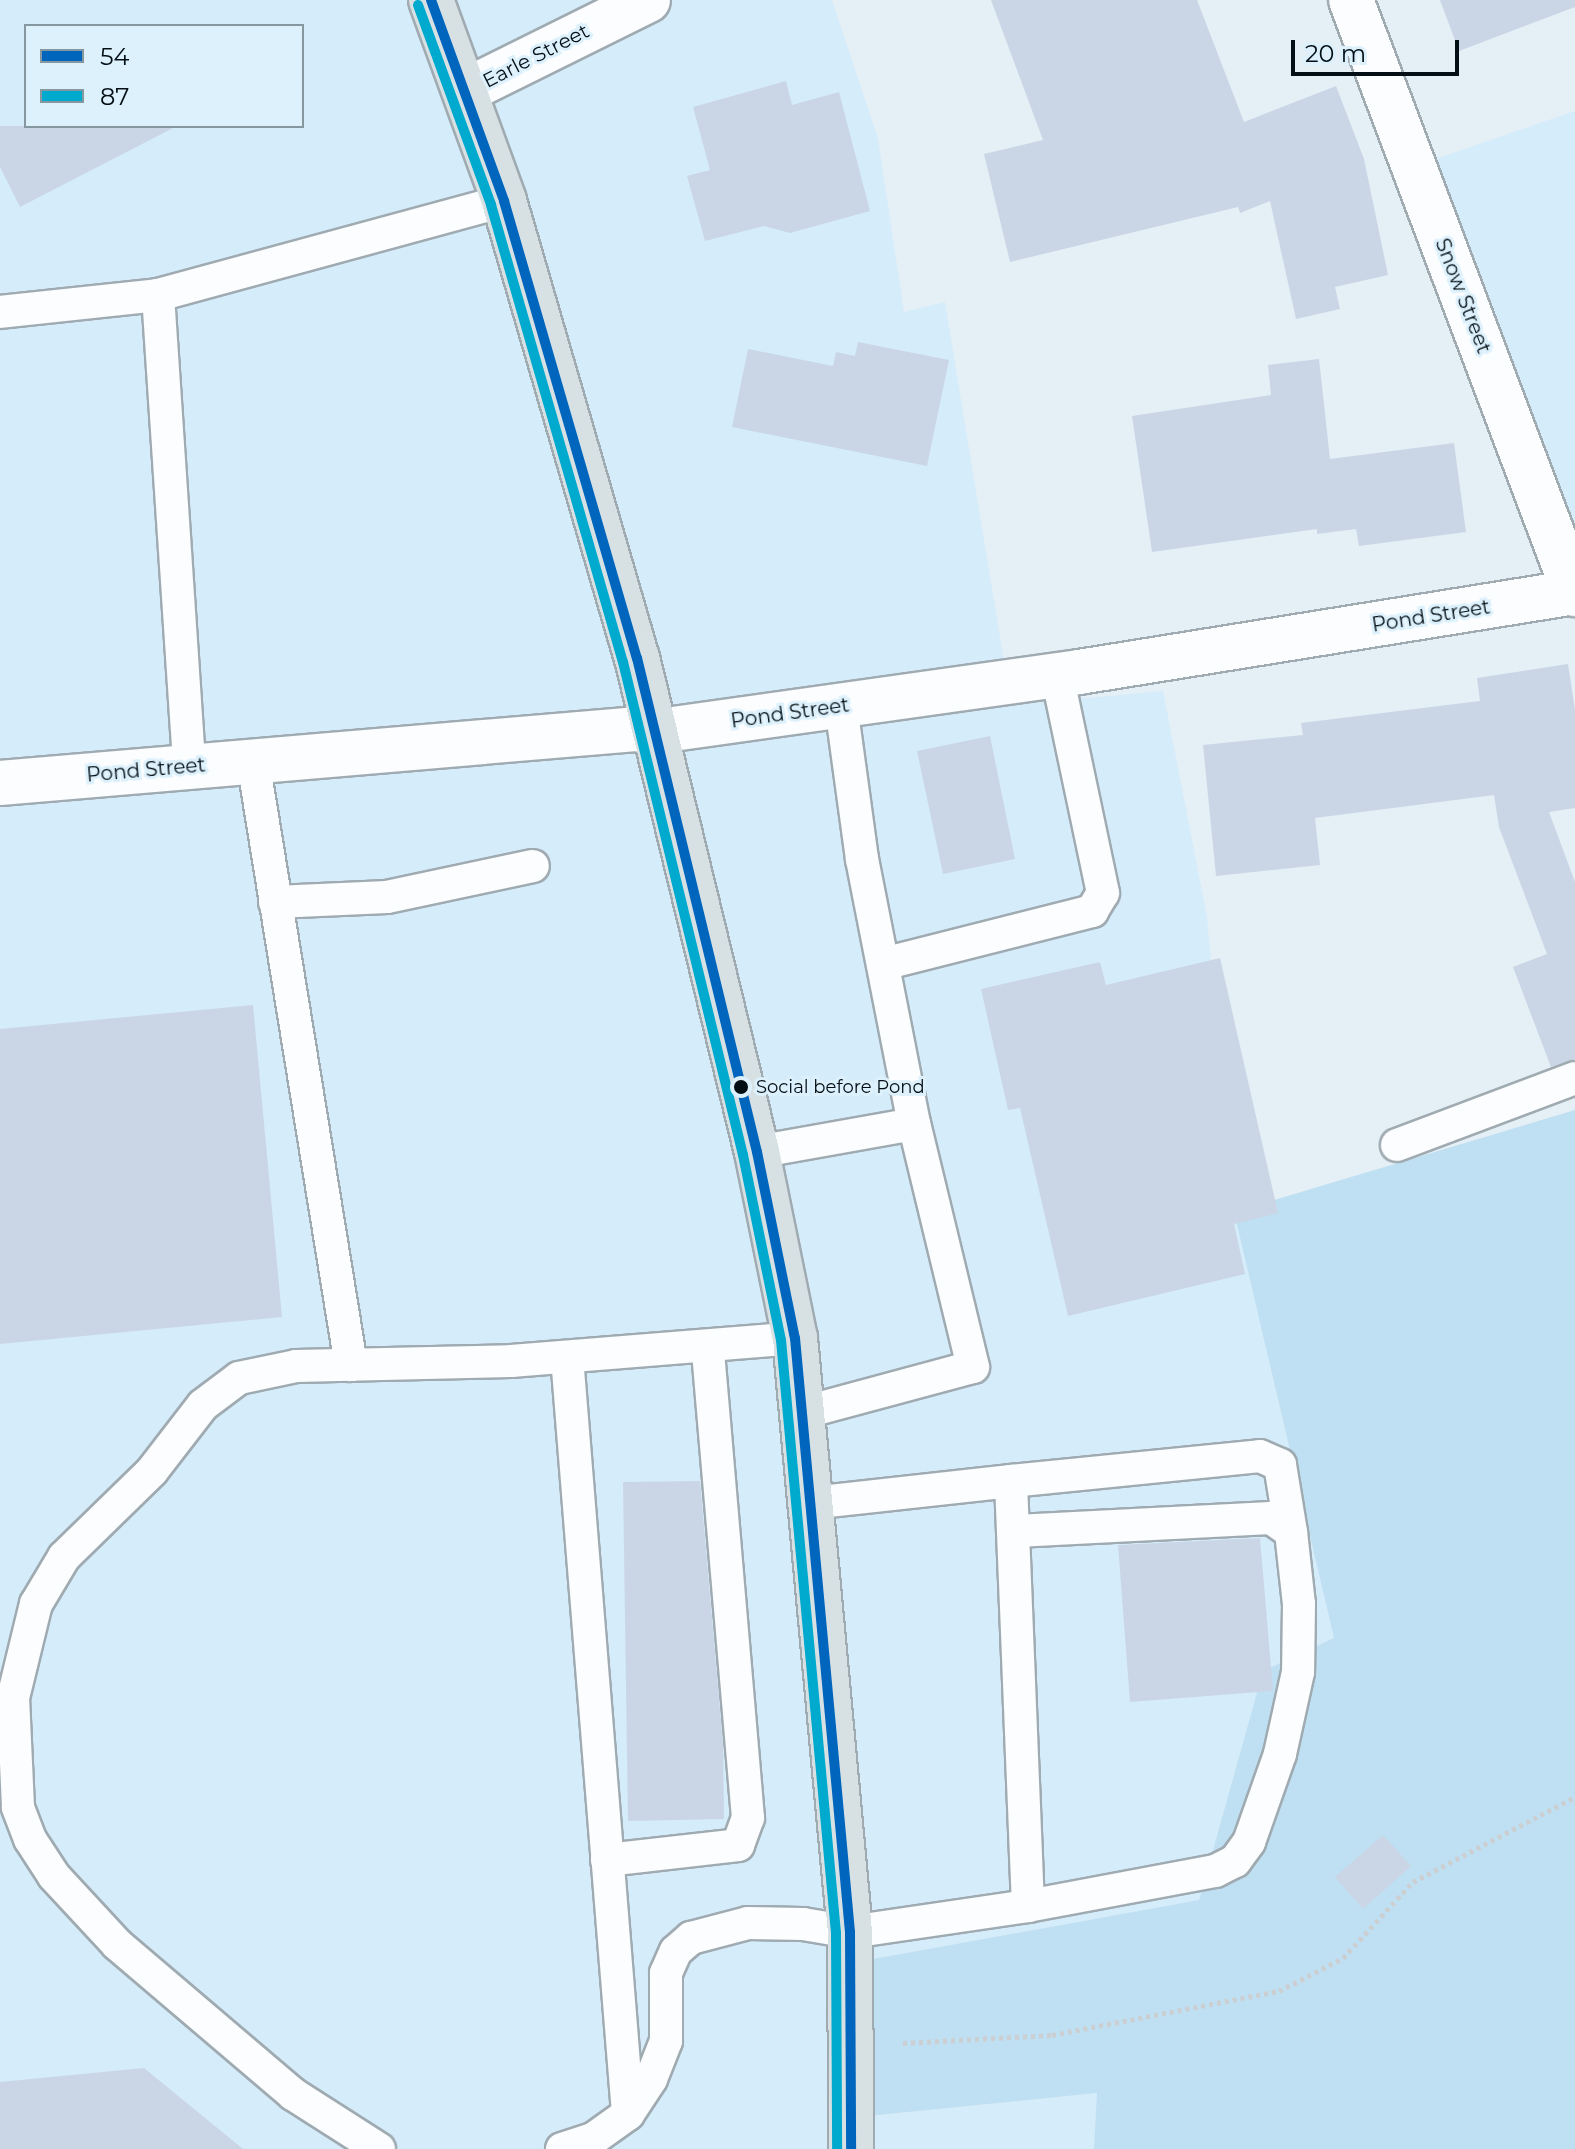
<!DOCTYPE html>
<html>
<head>
<meta charset="utf-8">
<style>
	body { margin:0 }
	#map { position:relative; width:1575px; height:2149px; overflow:hidden; background:#e4eff6; font-family:Montserrat,sans-serif }
	div>[style] { position:absolute }
	.built>* { inset:0; background:#d5ecfa }
	.green>* { inset:0; background:#bfdff2 }
	.building>* { inset:0; background:#cad6e6 }
	.path>* { height:5px; margin-top:-2.5px; transform-origin:0; background:repeating-linear-gradient(90deg,#cbcfd2 0 4px,transparent 0 8px) }
	.roads { filter:drop-shadow(2px 0 #9faab1) drop-shadow(-2px 0 #9faab1) drop-shadow(0 2px #9faab1) drop-shadow(0 -2px #9faab1) }
	.lane>* { height:32px; margin:-16px; padding:0 16px; transform-origin:16px; border-radius:16px; background:#fbfdfe }
	.street>* { height:44px; margin:-22px; padding:0 22px; transform-origin:22px; border-radius:22px; background:#fbfdfe }
	.primary>* { height:44px; margin:-22px; padding:0 22px; transform-origin:22px; border-radius:22px; background:#d7e1e4 }
	.bus-1>* { height:10px; margin:-5px; padding:0 5px; transform-origin:5px; border-radius:5px; background:#0065bd }
	.bus-2>* { height:10px; margin:-5px; padding:0 5px; transform-origin:5px; border-radius:5px; background:#00a9ce }
	.dots>* { width:22px; height:22px; translate:-50% -50%; box-sizing:border-box; border:4px solid #ddf1fd; border-radius:50% }
	span { translate:-50% -50%; white-space:nowrap; text-align:center; line-height:1.15; -webkit-text-stroke:6px #ddf1fd; paint-order:stroke }
	.bus-label { font-size:18px; color:#040f15 }
	.left { translate:0 -50%; text-align:left }
	.street-label { font-size:20px; color:#040f15 }
	.legend { position:absolute; left:24px; top:24px; width:280px; height:104px; box-sizing:border-box; background:#ddf1fd; border:2px solid #8697a0; margin:0; padding:10px 14px; list-style:none; font-size:24px; color:#040f15 }
	.legend li { display:flex; align-items:center; gap:16px; height:40px }
	.legend b { width:40px; border:2px solid #8697a0 }
	.scale { position:absolute; left:1291px; top:40px; width:168px; height:36px; box-sizing:border-box; border:4px solid #040f15; border-top:0; padding-left:10px; font-size:24px; line-height:28px; white-space:nowrap; color:#040f15; -webkit-text-stroke:6px #ddf1fd; paint-order:stroke }
</style>
</head>
<body>
<div id="map">
	<div class="built">
		<i style="clip-path:polygon(evenodd,0 0,832px 0,878px 139px,904px 312px,945px 302px,1011px 705px,1163px 691px,1207px 917px,1234px 1213px,1334px 1638px,1263px 1671px,1199px 1900px,829px 1967px,849px 2118px,1098px 2093px,1094px 2149px,0 2149px,0 0,26px 26px,302px 26px,302px 126px,26px 126px,26px 26px)"></i>
		<i style="clip-path:polygon(1575px 111px,1575px 569px,1421px 164px)"></i>
	</div>
	<div class="green">
		<i style="clip-path:polygon(1575px 1110px,1575px 2149px,1094px 2149px,1097px 2093px,848px 2118px,829px 1967px,1199px 1900px,1263px 1671px,1334px 1638px,1234px 1212px)"></i>
	</div>
	<div class="building">
		<i style="clip-path:polygon(991px 0,1197px 0,1244px 122px,1336px 86px,1364px 159px,1388px 275px,1335px 287px,1340px 309px,1296px 319px,1270px 201px,1240px 213px,1238px 207px,1010px 262px,984px 154px,1043px 140px)"></i>
		<i style="clip-path:polygon(1440px 0,1575px 0,1575px 7px,1459px 51px)"></i>
		<i style="clip-path:polygon(786px 81px,792px 105px,839px 92px,870px 211px,790px 233px,764px 226px,705px 241px,687px 176px,710px 170px,693px 107px)"></i>
		<i style="clip-path:polygon(0 126px,177px 126px,20px 207px,0 167px)"></i>
		<i style="clip-path:polygon(858px 342px,949px 360px,927px 466px,732px 427px,748px 349px,833px 366px,836px 352px,855px 356px)"></i>
		<i style="clip-path:polygon(1319px 359px,1330px 459px,1454px 443px,1466px 532px,1359px 546px,1356px 529px,1317px 534px,1317px 529px,1152px 552px,1132px 416px,1271px 395px,1268px 365px)"></i>
		<i style="clip-path:polygon(1568px 664px,1575px 710px,1575px 808px,1549px 812px,1575px 882px,1575px 1059px,1551px 1067px,1513px 967px,1547px 954px,1499px 827px,1494px 795px,1315px 818px,1320px 865px,1216px 876px,1203px 745px,1303px 735px,1301px 723px,1480px 701px,1477px 678px)"></i>
		<i style="clip-path:polygon(990px 736px,1015px 859px,943px 874px,917px 751px)"></i>
		<i style="clip-path:polygon(1220px 958px,1278px 1213px,1234px 1224px,1245px 1274px,1068px 1316px,1020px 1108px,1008px 1110px,981px 989px,1100px 962px,1106px 985px)"></i>
		<i style="clip-path:polygon(253px 1005px,282px 1317px,0 1344px,0 1029px)"></i>
		<i style="clip-path:polygon(700px 1481px,723px 1744px,724px 1819px,628px 1821px,623px 1482px)"></i>
		<i style="clip-path:polygon(1260px 1538px,1273px 1691px,1130px 1702px,1118px 1545px)"></i>
		<i style="clip-path:polygon(1383px 1835px,1411px 1866px,1363px 1909px,1335px 1877px)"></i>
		<i style="clip-path:polygon(144px 2068px,243px 2149px,0 2149px,0 2082px)"></i>
	</div>
	<div class="path">
		<i style="left:903px;top:2043px;width:149px;rotate:-3.1deg"></i>
		<i style="left:1052px;top:2035px;width:231px;rotate:-11deg"></i>
		<i style="left:1279px;top:1991px;width:72px;rotate:-27.3deg"></i>
		<i style="left:1343px;top:1958px;width:103px;rotate:-47.4deg"></i>
		<i style="left:1413px;top:1882px;width:183px;rotate:-27.7deg"></i>
	</div>
	<div class="roads">
		<div class="lane">
			<i style="left:158px;top:295px;width:472px;rotate:86.2deg"></i>
			<i style="left:0;top:312px;width:159px;rotate:-6.1deg"></i>
			<i style="left:158px;top:295px;width:359px;rotate:-15.2deg"></i>
			<i style="left:253px;top:761px;width:612px;rotate:80.78deg"></i>
			<i style="left:275px;top:902px;width:112px;rotate:-2.6deg"></i>
			<i style="left:387px;top:897px;width:149px;rotate:-12deg"></i>
			<i style="left:883px;top:964px;width:216px;rotate:-14.2deg"></i>
			<i style="left:1092px;top:911px;width:21px;rotate:-59deg"></i>
			<i style="left:1103px;top:893px;width:223px;rotate:-101.9deg"></i>
			<i style="left:1397px;top:1145px;width:190px;rotate:-20.6deg"></i>
			<i style="left:757px;top:1152px;width:159px;rotate:-10.1deg"></i>
			<i style="left:567px;top:1357px;width:759px;rotate:85.39deg"></i>
			<i style="left:802px;top:1413px;width:177px;rotate:-15.1deg"></i>
			<i style="left:973px;top:1367px;width:250px;rotate:-103.6deg"></i>
			<i style="left:914px;top:1124px;width:270px;rotate:-101.1deg"></i>
			<i style="left:862px;top:859px;width:154px;rotate:-97.8deg"></i>
			<i style="left:1011px;top:1481px;width:250px;rotate:-5.7deg"></i>
			<i style="left:1260px;top:1456px;width:22px;rotate:24deg"></i>
			<i style="left:1280px;top:1465px;width:68px;rotate:80.7deg"></i>
			<i style="left:1016px;top:1531px;width:255px;rotate:-2.9deg"></i>
			<i style="left:1271px;top:1518px;width:24px;rotate:35deg"></i>
			<i style="left:1291px;top:1532px;width:72px;rotate:83.7deg"></i>
			<i style="left:1299px;top:1604px;width:68px;rotate:90.8deg"></i>
			<i style="left:1298px;top:1672px;width:84px;rotate:102.4deg"></i>
			<i style="left:1280px;top:1754px;width:93px;rotate:109.4deg"></i>
			<i style="left:1249px;top:1842px;width:24px;rotate:126deg"></i>
			<i style="left:1235px;top:1861px;width:22px;rotate:153deg"></i>
			<i style="left:1215px;top:1871px;width:190px;rotate:169.4deg"></i>
			<i style="left:607px;top:1860px;width:132px;rotate:-6.5deg"></i>
			<i style="left:738px;top:1845px;width:29px;rotate:-70deg"></i>
			<i style="left:748px;top:1818px;width:473px;rotate:-94.9deg"></i>
			<i style="left:379px;top:2149px;width:102px;rotate:-147.4deg"></i>
			<i style="left:293px;top:2094px;width:231px;rotate:-139.6deg"></i>
			<i style="left:117px;top:1944px;width:93px;rotate:-132.8deg"></i>
			<i style="left:54px;top:1876px;width:44px;rotate:-123deg"></i>
			<i style="left:30px;top:1839px;width:34px;rotate:-111deg"></i>
			<i style="left:18px;top:1807px;width:109px;rotate:-92.6deg"></i>
			<i style="left:13px;top:1698px;width:97px;rotate:-76.3deg"></i>
			<i style="left:36px;top:1604px;width:55px;rotate:-59.2deg"></i>
			<i style="left:64px;top:1557px;width:123px;rotate:-44.3deg"></i>
			<i style="left:152px;top:1471px;width:83px;rotate:-52.3deg"></i>
			<i style="left:203px;top:1405px;width:45px;rotate:-36.9deg"></i>
			<i style="left:239px;top:1378px;width:58px;rotate:-11.9deg"></i>
			<i style="left:296px;top:1366px;width:215px;rotate:-1.3deg"></i>
			<i style="left:511px;top:1361px;width:285px;rotate:-4.6deg"></i>
			<i style="left:562px;top:2149px;width:33px;rotate:-18deg"></i>
			<i style="left:593px;top:2139px;width:43px;rotate:-35.5deg"></i>
			<i style="left:628px;top:2114px;width:42px;rotate:-56.7deg"></i>
			<i style="left:651px;top:2079px;width:41px;rotate:-68.5deg"></i>
			<i style="left:666px;top:2041px;width:68px;rotate:-90deg"></i>
			<i style="left:666px;top:1973px;width:24px;rotate:-66deg"></i>
			<i style="left:676px;top:1951px;width:20px;rotate:-41deg"></i>
			<i style="left:691px;top:1938px;width:59px;rotate:-14.7deg"></i>
			<i style="left:748px;top:1923px;width:55px;rotate:1deg"></i>
			<i style="left:803px;top:1924px;width:48px;rotate:9.7deg"></i>
			<i style="left:850px;top:1932px;width:180px;rotate:-8.3deg"></i>
			<i style="left:1028px;top:1906px;width:425px;rotate:-92.3deg"></i>
			<i style="left:1011px;top:1481px;width:200px;rotate:173.7deg"></i>
		</div>
		<div class="street">
			<i style="left:1351px;top:0;width:635px;rotate:69.34deg"></i>
			<i style="left:467px;top:90px;width:202px;rotate:-26.4deg"></i>
			<i style="left:0;top:783px;width:638px;rotate:-4.85deg"></i>
			<i style="left:636px;top:729px;width:16px;rotate:11deg"></i>
			<i style="left:652px;top:732px;width:431px;rotate:-8deg"></i>
			<i style="left:1079px;top:672px;width:502px;rotate:-9.16deg"></i>
		</div>
		<div class="primary">
			<i style="left:431px;top:0;width:214px;rotate:70deg"></i>
			<i style="left:504px;top:201px;width:476px;rotate:73.8deg"></i>
			<i style="left:637px;top:658px;width:508px;rotate:76.35deg"></i>
			<i style="left:757px;top:1152px;width:190px;rotate:78.5deg"></i>
			<i style="left:795px;top:1338px;width:597px;rotate:84.71deg"></i>
			<i style="left:850px;top:1932px;width:217px;rotate:89.7deg"></i>
		</div>
	</div>
	<div class="bus-1">
		<i style="left:431px;top:0;width:214px;rotate:70deg"></i>
		<i style="left:504px;top:201px;width:476px;rotate:73.8deg"></i>
		<i style="left:637px;top:658px;width:508px;rotate:76.35deg"></i>
		<i style="left:757px;top:1152px;width:190px;rotate:78.5deg"></i>
		<i style="left:795px;top:1338px;width:597px;rotate:84.71deg"></i>
		<i style="left:850px;top:1932px;width:217px;rotate:89.7deg"></i>
	</div>
	<div class="bus-2">
		<i style="left:418px;top:5px;width:213px;rotate:69.9deg"></i>
		<i style="left:491px;top:205px;width:476px;rotate:73.9deg"></i>
		<i style="left:623px;top:662px;width:507px;rotate:76.32deg"></i>
		<i style="left:743px;top:1155px;width:189px;rotate:78.4deg"></i>
		<i style="left:781px;top:1340px;width:596px;rotate:84.7deg"></i>
		<i style="left:836px;top:1933px;width:216px;rotate:89.7deg"></i>
	</div>
	<div class="dots">
		<i style="left:741px;top:1087px;background:#040f15"></i>
	</div>
	<div class="bus-label">
		<span class="left" style="left:756px;top:1087px">Social before Pond</span>
	</div>
	<div class="street-label">
		<span style="left:536px;top:56px;rotate:-27deg">Earle Street</span>
		<span style="left:1463px;top:296px;rotate:69deg">Snow Street</span>
		<span style="left:1431px;top:616px;rotate:-9deg">Pond Street</span>
		<span style="left:790px;top:713px;rotate:-8deg">Pond Street</span>
		<span style="left:146px;top:770px;rotate:-5deg">Pond Street</span>
	</div>
	<ul class="legend">
	<li><b style="height:10px;background:#0065bd"></b>54</li>
	<li><b style="height:10px;background:#00a9ce"></b>87</li>
	</ul>
	<div class="scale">20 m</div>
</div>
</body>
</html>
